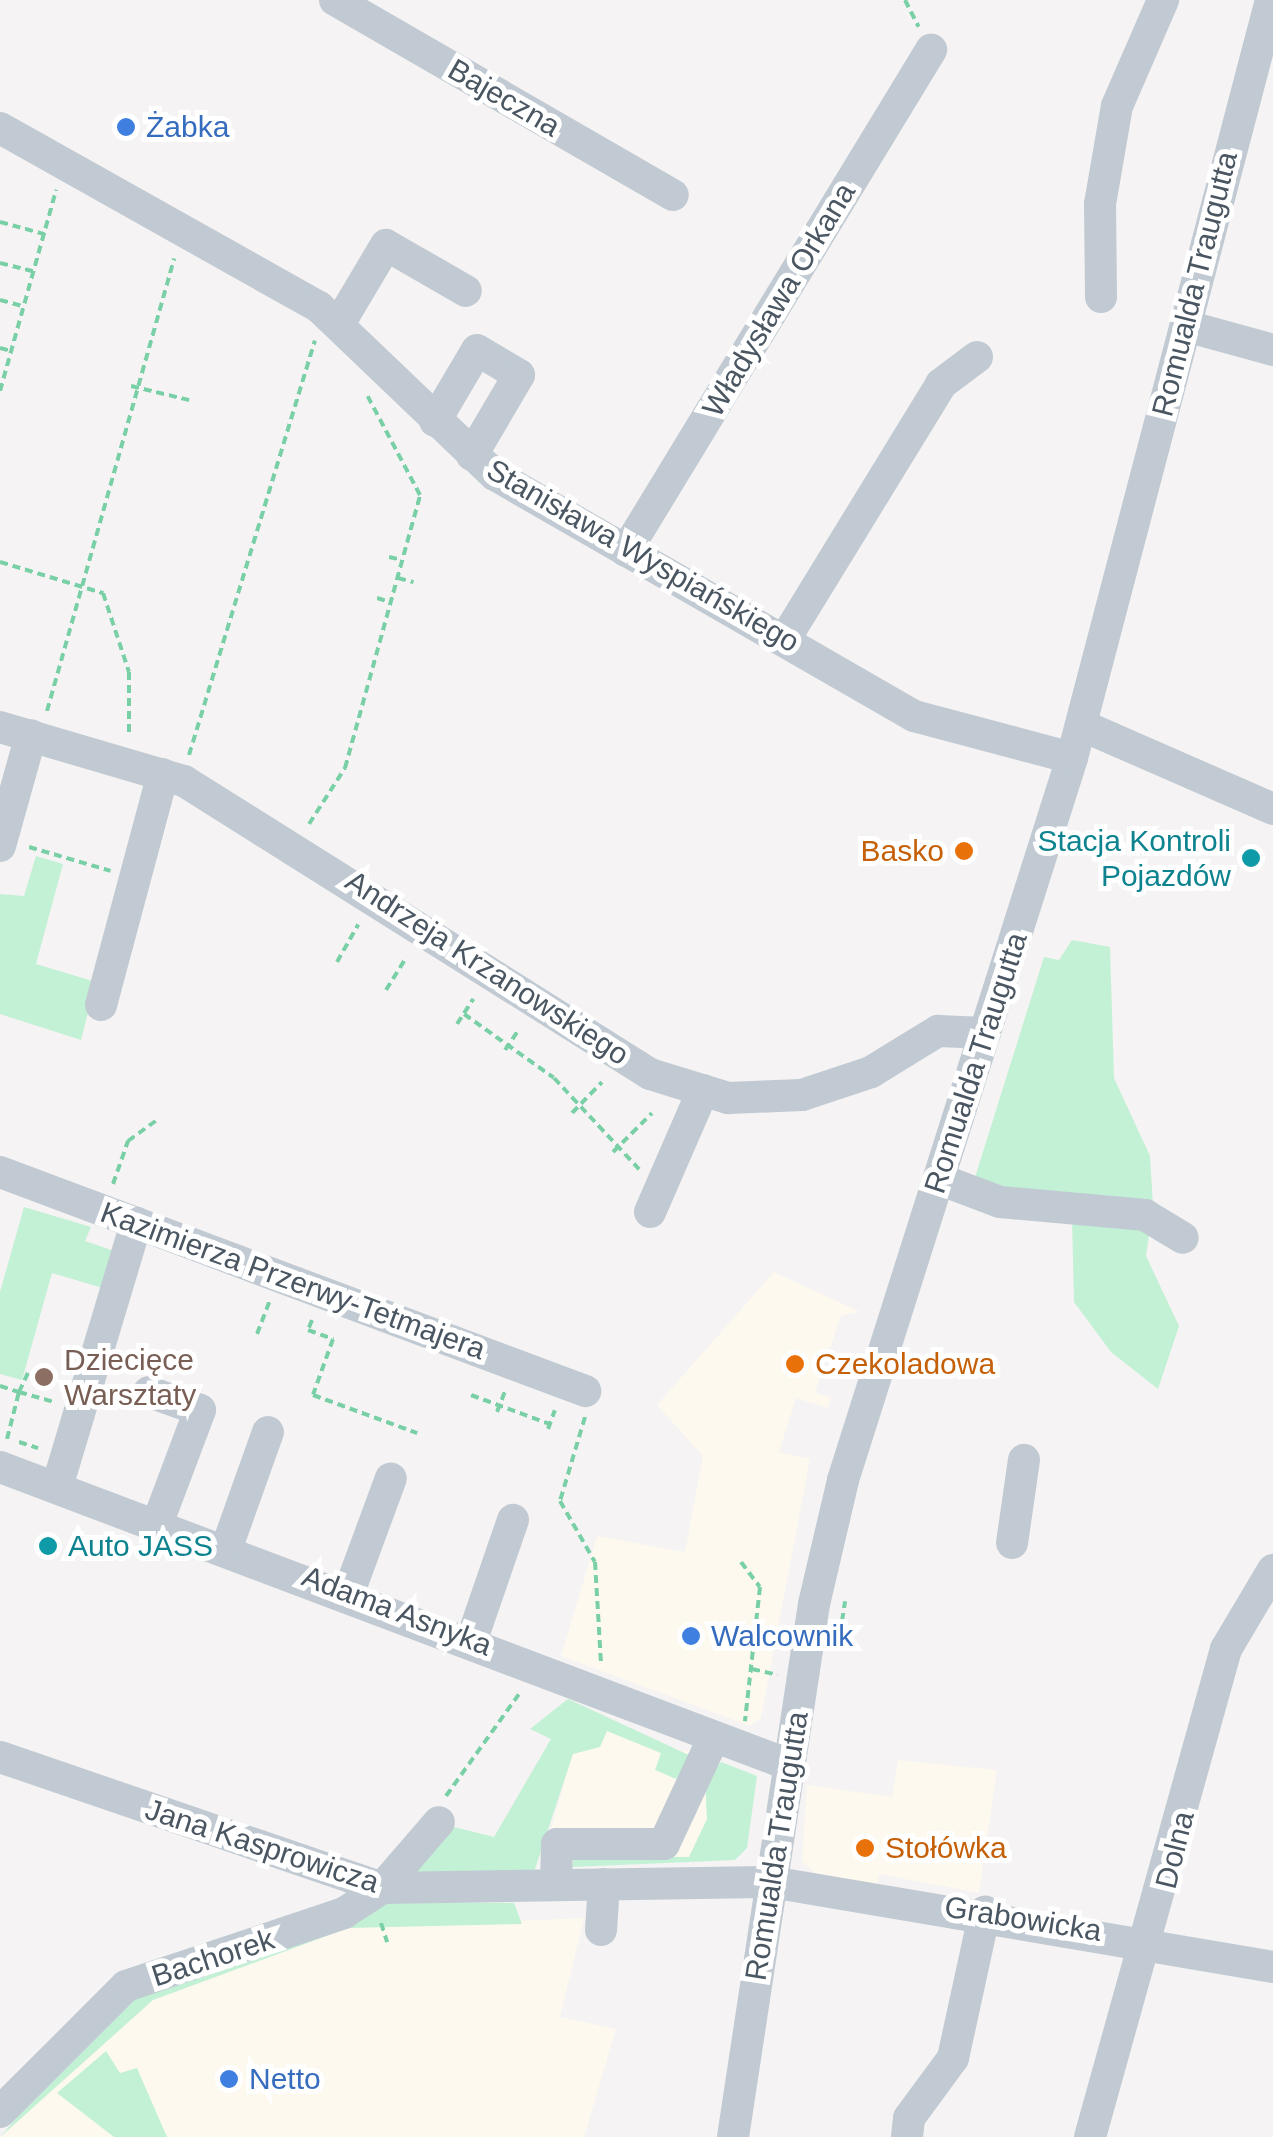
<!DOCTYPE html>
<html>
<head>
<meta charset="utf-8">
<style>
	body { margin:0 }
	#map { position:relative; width:1273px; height:2137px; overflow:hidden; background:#f5f3f3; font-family:Arial,sans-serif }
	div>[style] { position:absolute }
	.commercial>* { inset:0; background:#fdf9ef }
	.green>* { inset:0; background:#c3f1d5 }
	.path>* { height:4px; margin-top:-2px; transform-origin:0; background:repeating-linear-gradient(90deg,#7ad0a6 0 8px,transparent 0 13px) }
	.minor>* { height:32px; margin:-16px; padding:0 16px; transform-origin:16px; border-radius:16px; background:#c1cad2 }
	.dots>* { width:28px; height:28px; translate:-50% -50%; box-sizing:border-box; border:5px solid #fff; border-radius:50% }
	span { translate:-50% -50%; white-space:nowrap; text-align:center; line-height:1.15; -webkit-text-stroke:10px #fff; paint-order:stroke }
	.street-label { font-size:30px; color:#4a5661 }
	.shop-label { font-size:30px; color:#366cbe }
	.left { translate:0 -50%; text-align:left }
	.culture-label { font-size:30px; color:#0d838f }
	.right { translate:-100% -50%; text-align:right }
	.food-label { font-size:30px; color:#c56008 }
	.education-label { font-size:30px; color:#785e54 }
</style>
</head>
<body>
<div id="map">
	<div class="commercial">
		<i style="clip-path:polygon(774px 1272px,860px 1312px,841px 1316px,815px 1392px,831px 1398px,828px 1408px,796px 1398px,779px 1452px,810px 1459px,761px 1718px,750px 1726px,561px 1656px,597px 1536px,685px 1552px,703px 1456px,657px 1405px)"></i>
		<i style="clip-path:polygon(607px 1731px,662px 1754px,691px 1750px,721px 1762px,705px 1781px,707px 1819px,689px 1857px,574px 1857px,572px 1867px,540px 1868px,573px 1753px)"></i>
		<i style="clip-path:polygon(898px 1760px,997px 1770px,979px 1893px,879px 1874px,877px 1885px,819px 1877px,802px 1861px,807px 1785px,892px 1797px)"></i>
		<i style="clip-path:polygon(584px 1918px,560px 2017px,616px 2029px,584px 2137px,1px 2137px,153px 2000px,348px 1928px)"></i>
	</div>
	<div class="green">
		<i style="clip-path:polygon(36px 856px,63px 864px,36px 964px,96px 982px,81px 1040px,0 1014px,0 894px,24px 896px)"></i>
		<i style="clip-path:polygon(1072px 940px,1110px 947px,1114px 1078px,1150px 1156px,1153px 1205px,972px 1187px,1044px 957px,1059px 960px)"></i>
		<i style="clip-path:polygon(24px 1207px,91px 1227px,85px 1241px,117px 1252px,106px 1289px,52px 1273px,22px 1380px,0 1374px,0 1292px)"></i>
		<i style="clip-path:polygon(1072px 1218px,1150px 1228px,1146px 1256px,1179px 1326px,1158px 1389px,1111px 1352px,1074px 1302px)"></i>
		<i style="clip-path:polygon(568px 1699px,691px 1756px,676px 1779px,655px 1770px,661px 1753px,607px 1731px,600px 1747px,573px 1754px,532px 1878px,413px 1883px,414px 1866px,450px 1826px,494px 1837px,551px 1739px,530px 1729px)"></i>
		<i style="clip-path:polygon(721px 1762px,757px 1776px,747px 1848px,735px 1860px,572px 1867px,574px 1856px,689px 1857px,707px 1819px,705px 1781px)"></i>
		<i style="clip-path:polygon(376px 1902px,514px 1903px,522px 1924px,348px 1928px,153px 2000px,0 2137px,112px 2009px)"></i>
		<i style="clip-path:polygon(106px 2051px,120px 2073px,137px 2068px,167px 2137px,114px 2137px,57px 2093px)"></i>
	</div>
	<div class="path">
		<i style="left:905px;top:0;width:30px;rotate:63deg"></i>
		<i style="left:0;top:222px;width:46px;rotate:15.3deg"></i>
		<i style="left:0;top:263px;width:34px;rotate:14deg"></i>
		<i style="left:0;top:300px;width:24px;rotate:15deg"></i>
		<i style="left:0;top:348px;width:11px;rotate:15deg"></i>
		<i style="left:131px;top:386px;width:60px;rotate:13.6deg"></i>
		<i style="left:0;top:391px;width:209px;rotate:-74.4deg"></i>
		<i style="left:389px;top:557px;width:13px;rotate:13deg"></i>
		<i style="left:0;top:562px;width:108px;rotate:16.8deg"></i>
		<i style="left:103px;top:593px;width:83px;rotate:71.8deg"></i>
		<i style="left:129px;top:672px;width:64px;rotate:90deg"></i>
		<i style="left:398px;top:578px;width:16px;rotate:15deg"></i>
		<i style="left:377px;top:598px;width:14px;rotate:17deg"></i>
		<i style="left:47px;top:711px;width:470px;rotate:-74.3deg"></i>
		<i style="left:189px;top:755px;width:433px;rotate:-73.1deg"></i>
		<i style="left:309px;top:824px;width:67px;rotate:-57.3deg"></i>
		<i style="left:345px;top:768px;width:283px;rotate:-74.6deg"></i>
		<i style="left:420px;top:495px;width:115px;rotate:-117.9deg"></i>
		<i style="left:29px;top:847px;width:85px;rotate:16.3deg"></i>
		<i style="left:337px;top:962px;width:43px;rotate:-60.4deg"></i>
		<i style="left:386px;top:990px;width:39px;rotate:-58deg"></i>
		<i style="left:464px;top:1014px;width:110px;rotate:35.4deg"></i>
		<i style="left:554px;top:1078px;width:125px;rotate:47deg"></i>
		<i style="left:457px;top:1024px;width:30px;rotate:-57deg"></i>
		<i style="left:505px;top:1050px;width:25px;rotate:-56deg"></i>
		<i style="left:572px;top:1113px;width:43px;rotate:-45.9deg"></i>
		<i style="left:613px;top:1152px;width:55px;rotate:-45deg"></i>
		<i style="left:113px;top:1184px;width:46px;rotate:-70.8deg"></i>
		<i style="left:128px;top:1141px;width:37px;rotate:-36deg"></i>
		<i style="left:312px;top:1320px;width:11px;rotate:112deg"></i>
		<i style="left:308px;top:1330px;width:27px;rotate:20deg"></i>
		<i style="left:333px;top:1339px;width:59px;rotate:109.7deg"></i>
		<i style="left:313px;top:1395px;width:111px;rotate:20.1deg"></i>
		<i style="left:257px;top:1334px;width:36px;rotate:-69deg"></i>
		<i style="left:0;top:1386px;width:20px;rotate:18deg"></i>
		<i style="left:19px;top:1392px;width:23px;rotate:-65deg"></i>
		<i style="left:471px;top:1395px;width:84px;rotate:20.2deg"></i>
		<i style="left:497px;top:1412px;width:25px;rotate:-69deg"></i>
		<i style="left:585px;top:1417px;width:88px;rotate:106.6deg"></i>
		<i style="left:560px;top:1501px;width:70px;rotate:60.2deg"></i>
		<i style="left:595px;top:1562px;width:101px;rotate:86.6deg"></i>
		<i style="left:548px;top:1429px;width:20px;rotate:-70deg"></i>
		<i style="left:7px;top:1439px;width:49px;rotate:-75.7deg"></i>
		<i style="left:19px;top:1392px;width:36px;rotate:16deg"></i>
		<i style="left:19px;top:1442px;width:20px;rotate:18deg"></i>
		<i style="left:741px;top:1562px;width:31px;rotate:53deg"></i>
		<i style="left:760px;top:1587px;width:135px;rotate:96.4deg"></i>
		<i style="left:842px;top:1621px;width:20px;rotate:-81deg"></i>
		<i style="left:752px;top:1669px;width:26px;rotate:13deg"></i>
		<i style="left:446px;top:1796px;width:125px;rotate:-54.4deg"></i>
		<i style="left:381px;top:1923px;width:20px;rotate:72deg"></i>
	</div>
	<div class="minor">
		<i style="left:335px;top:0;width:390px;rotate:30deg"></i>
		<i style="left:0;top:128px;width:366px;rotate:29.3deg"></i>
		<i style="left:319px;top:307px;width:243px;rotate:43.7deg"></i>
		<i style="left:495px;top:475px;width:483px;rotate:29.9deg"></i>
		<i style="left:914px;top:716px;width:163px;rotate:14.9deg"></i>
		<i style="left:1101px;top:297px;width:93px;rotate:-90.6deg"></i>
		<i style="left:1100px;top:204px;width:99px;rotate:-80.2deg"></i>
		<i style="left:1117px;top:106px;width:116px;rotate:-66.5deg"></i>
		<i style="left:339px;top:324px;width:92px;rotate:-59.3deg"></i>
		<i style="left:386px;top:245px;width:92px;rotate:29.9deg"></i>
		<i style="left:1186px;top:326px;width:90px;rotate:15.4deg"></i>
		<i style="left:435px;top:421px;width:82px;rotate:-59.4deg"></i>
		<i style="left:477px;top:350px;width:49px;rotate:30.8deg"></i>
		<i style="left:519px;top:375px;width:93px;rotate:120.4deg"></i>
		<i style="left:626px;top:551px;width:587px;rotate:-58.67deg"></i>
		<i style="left:785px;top:639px;width:299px;rotate:-58.5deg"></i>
		<i style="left:941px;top:384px;width:45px;rotate:-36.9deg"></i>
		<i style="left:1081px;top:725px;width:210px;rotate:23.6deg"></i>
		<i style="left:0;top:727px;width:192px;rotate:16.4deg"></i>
		<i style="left:184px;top:781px;width:550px;rotate:32.16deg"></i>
		<i style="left:650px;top:1074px;width:82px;rotate:17.1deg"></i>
		<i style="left:728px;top:1098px;width:74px;rotate:-2.3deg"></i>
		<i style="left:802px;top:1095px;width:73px;rotate:-18.4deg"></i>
		<i style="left:871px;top:1072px;width:79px;rotate:-31.5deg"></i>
		<i style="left:938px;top:1031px;width:47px;rotate:2.4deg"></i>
		<i style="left:0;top:846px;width:115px;rotate:-74.4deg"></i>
		<i style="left:101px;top:1005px;width:239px;rotate:-75deg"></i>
		<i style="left:0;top:1172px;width:625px;rotate:20.52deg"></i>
		<i style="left:939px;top:1179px;width:65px;rotate:20.7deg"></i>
		<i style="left:1000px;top:1202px;width:146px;rotate:5.1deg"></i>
		<i style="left:1145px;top:1215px;width:44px;rotate:31.2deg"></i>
		<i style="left:650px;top:1212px;width:133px;rotate:-66.5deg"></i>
		<i style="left:149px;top:1392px;width:54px;rotate:19.4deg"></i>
		<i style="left:200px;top:1410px;width:120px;rotate:110.6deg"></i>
		<i style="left:0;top:1467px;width:844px;rotate:20.67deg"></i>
		<i style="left:57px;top:1487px;width:276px;rotate:-73.3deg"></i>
		<i style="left:1012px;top:1543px;width:84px;rotate:-81.8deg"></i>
		<i style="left:227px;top:1547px;width:122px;rotate:-70.4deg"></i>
		<i style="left:349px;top:1592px;width:121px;rotate:-69.8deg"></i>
		<i style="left:472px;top:1639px;width:126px;rotate:-71deg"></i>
		<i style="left:0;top:1757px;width:404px;rotate:18.9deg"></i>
		<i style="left:382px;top:1888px;width:389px;rotate:-0.9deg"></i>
		<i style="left:771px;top:1882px;width:509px;rotate:9.61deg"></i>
		<i style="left:556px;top:1885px;width:41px;rotate:-88.6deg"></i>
		<i style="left:557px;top:1844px;width:107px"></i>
		<i style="left:664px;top:1844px;width:118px;rotate:-65deg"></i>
		<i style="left:601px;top:1930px;width:46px;rotate:-86.3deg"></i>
		<i style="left:0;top:2112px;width:178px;rotate:-45deg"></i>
		<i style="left:126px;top:1986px;width:230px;rotate:-18.5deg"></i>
		<i style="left:344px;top:1913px;width:45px;rotate:-33.3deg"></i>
		<i style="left:382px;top:1888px;width:87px;rotate:-49.2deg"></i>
		<i style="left:733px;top:2137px;width:539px;rotate:-81.36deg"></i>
		<i style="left:814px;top:1604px;width:127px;rotate:-76.8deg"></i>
		<i style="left:843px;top:1480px;width:757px;rotate:-72.4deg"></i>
		<i style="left:1072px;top:758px;width:784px;rotate:-75.29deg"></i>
		<i style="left:907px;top:2137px;width:19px;rotate:-84deg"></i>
		<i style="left:909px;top:2118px;width:74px;rotate:-53.7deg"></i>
		<i style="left:953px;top:2058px;width:150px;rotate:-77.7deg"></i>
		<i style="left:1090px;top:2137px;width:507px;rotate:-74.43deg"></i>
		<i style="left:1226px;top:1649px;width:92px;rotate:-59.3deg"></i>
	</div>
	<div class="dots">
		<i style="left:126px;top:127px;background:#3f7fe0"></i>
		<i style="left:964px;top:851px;background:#e8710a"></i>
		<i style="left:1251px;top:858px;background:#0f9aa8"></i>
		<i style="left:795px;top:1364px;background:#e8710a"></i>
		<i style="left:44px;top:1377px;background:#8d6e63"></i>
		<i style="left:48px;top:1546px;background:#0f9aa8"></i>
		<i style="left:691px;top:1636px;background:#3f7fe0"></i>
		<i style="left:865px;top:1848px;background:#e8710a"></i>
		<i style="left:229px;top:2079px;background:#3f7fe0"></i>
	</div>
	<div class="street-label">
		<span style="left:504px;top:98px;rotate:30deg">Bajeczna</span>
		<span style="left:1195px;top:284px;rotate:-76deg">Romualda Traugutta</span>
		<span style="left:779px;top:300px;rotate:-59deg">Władysława Orkana</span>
		<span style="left:643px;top:556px;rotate:30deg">Stanisława Wyspiańskiego</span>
		<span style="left:487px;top:968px;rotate:33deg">Andrzeja Krzanowskiego</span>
		<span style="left:976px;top:1063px;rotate:-72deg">Romualda Traugutta</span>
		<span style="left:293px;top:1281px;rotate:20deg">Kazimierza Przerwy-Tetmajera</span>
		<span style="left:397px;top:1611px;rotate:21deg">Adama Asnyka</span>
		<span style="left:262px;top:1846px;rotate:18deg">Jana Kasprowicza</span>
		<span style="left:777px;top:1846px;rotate:-81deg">Romualda Traugutta</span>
		<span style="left:1175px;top:1850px;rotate:-76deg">Dolna</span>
		<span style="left:1023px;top:1919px;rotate:9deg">Grabowicka</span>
		<span style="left:213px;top:1958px;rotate:-18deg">Bachorek</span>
	</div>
	<div class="shop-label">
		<span class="left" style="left:146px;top:127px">Żabka</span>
		<span class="left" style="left:711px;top:1636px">Walcownik</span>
		<span class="left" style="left:249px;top:2079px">Netto</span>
	</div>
	<div class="culture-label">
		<span class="right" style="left:1231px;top:858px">Stacja Kontroli<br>Pojazdów</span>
		<span class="left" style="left:68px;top:1546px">Auto JASS</span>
	</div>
	<div class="food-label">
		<span class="right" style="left:944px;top:851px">Basko</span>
		<span class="left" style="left:815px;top:1364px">Czekoladowa</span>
		<span class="left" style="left:885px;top:1848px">Stołówka</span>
	</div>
	<div class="education-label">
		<span class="left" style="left:64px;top:1377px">Dziecięce<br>Warsztaty</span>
	</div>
</div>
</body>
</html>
